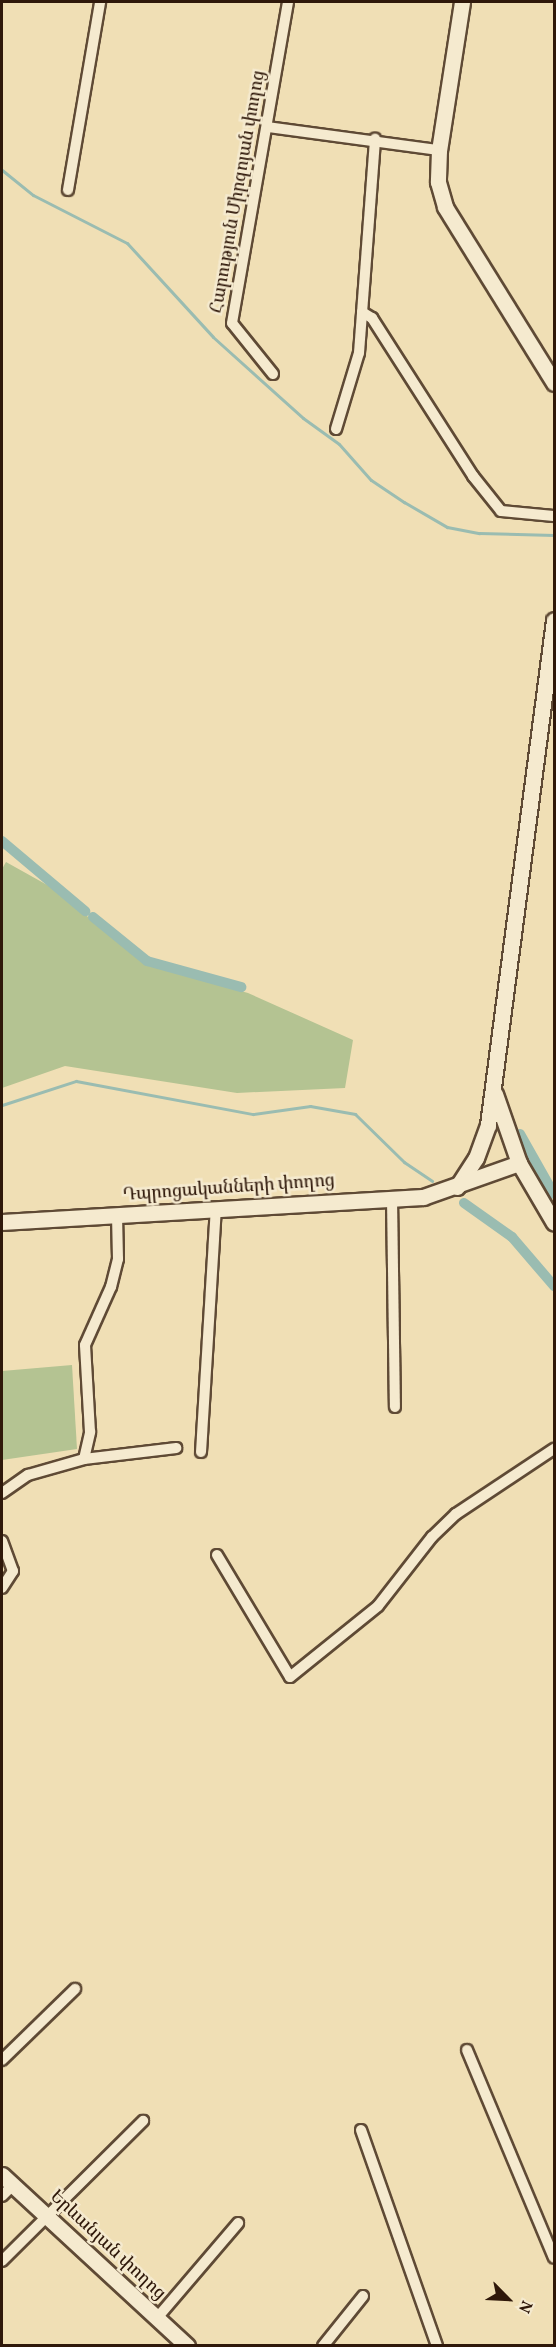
<!DOCTYPE html>
<html>
<head>
<meta charset="utf-8">
<style>
	body { margin:0 }
	#map { position:relative; width:556px; height:2347px; overflow:hidden; background:#f0dfb5; font-family:Vollkorn,"Noto Serif Armenian",serif }
	div>[style] { position:absolute }
	.green>* { inset:0; background:#b4c392 }
	.stream>* { height:3px; margin:-1.5px; padding:0 1.5px; transform-origin:1.5px; border-radius:1.5px; background:#9abcb1 }
	.canal>* { height:10px; margin:-5px; padding:0 5px; transform-origin:5px; border-radius:5px; background:#9abcb1 }
	.roads { filter:drop-shadow(2px 0 #5f4a35) drop-shadow(-2px 0 #5f4a35) drop-shadow(0 2px #5f4a35) drop-shadow(0 -2px #5f4a35) }
	.street>* { height:10px; margin:-5px; padding:0 5px; transform-origin:5px; border-radius:5px; background:#f5eacf }
	.secondary>* { height:15px; margin:-7.5px; padding:0 7.5px; transform-origin:7.5px; border-radius:7.5px; background:#f5eacf }
	span { translate:-50% -50%; white-space:nowrap; text-align:center; line-height:1.15; -webkit-text-stroke:5px #f5eacf; paint-order:stroke }
	.street-label { font-size:18px; color:#2f180a }
	.frame { position:absolute; inset:0; border:3px solid #2f180a; pointer-events:none }
	.north { position:absolute; left:478px; top:2269px; width:60px; height:60px; -webkit-text-stroke:4px #f5eacf; paint-order:stroke; rotate:114deg; font-size:16px; font-weight:700; line-height:24px; text-align:center; color:#2f180a }
	.north::after { content:''; display:block; margin:auto; width:21px; height:27px; background:#2f180a; clip-path:polygon(50% 0,100% 100%,50% 72%,0 100%) }
</style>
</head>
<body>
<div id="map">
	<div class="green">
		<i style="clip-path:polygon(6px 862px,49px 886px,150px 966px,248px 993px,353px 1040px,345px 1088px,237px 1093px,65px 1066px,2px 1088px,2px 869px)"></i>
		<i style="clip-path:polygon(72px 1365px,77px 1449px,2px 1460px,2px 1371px)"></i>
	</div>
	<div class="stream">
		<i style="left:2px;top:170px;width:40px;rotate:39deg"></i>
		<i style="left:33px;top:195px;width:106px;rotate:27.1deg"></i>
		<i style="left:127px;top:243px;width:127px;rotate:47.5deg"></i>
		<i style="left:213px;top:337px;width:121px;rotate:42deg"></i>
		<i style="left:303px;top:418px;width:44px;rotate:35.8deg"></i>
		<i style="left:339px;top:444px;width:48px;rotate:48.4deg"></i>
		<i style="left:371px;top:480px;width:40px;rotate:34deg"></i>
		<i style="left:404px;top:502px;width:50px;rotate:30.2deg"></i>
		<i style="left:447px;top:527px;width:33px;rotate:11deg"></i>
		<i style="left:479px;top:533px;width:75px;rotate:1.5deg"></i>
		<i style="left:2px;top:1105px;width:78px;rotate:-18deg"></i>
		<i style="left:76px;top:1081px;width:180px;rotate:10.6deg"></i>
		<i style="left:253px;top:1114px;width:58px;rotate:-8deg"></i>
		<i style="left:310px;top:1106px;width:46px;rotate:10.1deg"></i>
		<i style="left:355px;top:1114px;width:69px;rotate:44.4deg"></i>
		<i style="left:404px;top:1162px;width:34px;rotate:34deg"></i>
	</div>
	<div class="canal">
		<i style="left:2px;top:841px;width:109px;rotate:40.1deg"></i>
		<i style="left:93px;top:917px;width:70px;rotate:39.2deg"></i>
		<i style="left:147px;top:961px;width:98px;rotate:15.5deg"></i>
		<i style="left:520px;top:1134px;width:69px;rotate:60.5deg"></i>
		<i style="left:464px;top:1203px;width:59px;rotate:35.3deg"></i>
		<i style="left:512px;top:1237px;width:65px;rotate:49.4deg"></i>
	</div>
	<div class="roads">
		<div class="street">
			<i style="left:268px;top:127px;width:173px;rotate:7.7deg"></i>
			<i style="left:68px;top:190px;width:191px;rotate:-80.3deg"></i>
			<i style="left:362px;top:312px;width:12px;rotate:31deg"></i>
			<i style="left:372px;top:318px;width:188px;rotate:57.4deg"></i>
			<i style="left:473px;top:476px;width:45px;rotate:51.3deg"></i>
			<i style="left:501px;top:511px;width:53px;rotate:5.4deg"></i>
			<i style="left:273px;top:374px;width:65px;rotate:-128.8deg"></i>
			<i style="left:232px;top:323px;width:326px;rotate:-80.1deg"></i>
			<i style="left:336px;top:429px;width:79px;rotate:-73.2deg"></i>
			<i style="left:359px;top:353px;width:215px;rotate:-85.7deg"></i>
			<i style="left:392px;top:1198px;width:209px;rotate:89.2deg"></i>
			<i style="left:201px;top:1452px;width:242px;rotate:-86.5deg"></i>
			<i style="left:84px;top:1459px;width:93px;rotate:-6.8deg"></i>
			<i style="left:2px;top:1493px;width:32px;rotate:-35deg"></i>
			<i style="left:28px;top:1475px;width:58px;rotate:-15.9deg"></i>
			<i style="left:84px;top:1459px;width:28px;rotate:-77deg"></i>
			<i style="left:90px;top:1432px;width:87px;rotate:-93.3deg"></i>
			<i style="left:85px;top:1345px;width:64px;rotate:-65.9deg"></i>
			<i style="left:111px;top:1287px;width:29px;rotate:-76deg"></i>
			<i style="left:118px;top:1259px;width:43px;rotate:-91.3deg"></i>
			<i style="left:2px;top:1541px;width:32px;rotate:70deg"></i>
			<i style="left:13px;top:1571px;width:20px;rotate:123deg"></i>
			<i style="left:217px;top:1555px;width:142px;rotate:59.1deg"></i>
			<i style="left:290px;top:1677px;width:113px;rotate:-38.9deg"></i>
			<i style="left:378px;top:1606px;width:88px;rotate:-52deg"></i>
			<i style="left:432px;top:1537px;width:33px;rotate:-44deg"></i>
			<i style="left:456px;top:1514px;width:118px;rotate:-33.6deg"></i>
			<i style="left:467px;top:2050px;width:225px;rotate:67.3deg"></i>
			<i style="left:2px;top:2060px;width:102px;rotate:-44.2deg"></i>
			<i style="left:361px;top:2130px;width:229px;rotate:70.6deg"></i>
			<i style="left:2px;top:2196px;width:16px;rotate:-45deg"></i>
			<i style="left:2px;top:2261px;width:199px;rotate:-44.8deg"></i>
			<i style="left:157px;top:2318px;width:125px;rotate:-49.5deg"></i>
			<i style="left:323px;top:2346px;width:64px;rotate:-51.3deg"></i>
		</div>
		<div class="secondary">
			<i style="left:462px;top:2px;width:150px;rotate:98.8deg"></i>
			<i style="left:439px;top:150px;width:32px;rotate:92deg"></i>
			<i style="left:438px;top:182px;width:26px;rotate:74deg"></i>
			<i style="left:445px;top:207px;width:207px;rotate:58.2deg"></i>
			<i style="left:495px;top:1094px;width:73px;rotate:70.8deg"></i>
			<i style="left:519px;top:1163px;width:69px;rotate:59.7deg"></i>
			<i style="left:457px;top:1187px;width:35px;rotate:-57deg"></i>
			<i style="left:476px;top:1158px;width:35px;rotate:-70deg"></i>
			<i style="left:488px;top:1125px;width:509px;rotate:-82.55deg"></i>
			<i style="left:2px;top:1222px;width:422px;rotate:-3.4deg"></i>
			<i style="left:423px;top:1197px;width:102px;rotate:-19.5deg"></i>
			<i style="left:2px;top:2175px;width:252px;rotate:42.7deg"></i>
		</div>
	</div>
	<div class="street-label">
		<span style="left:239px;top:192px;rotate:-80deg">Հարություն Միրզոյան փողոց</span>
		<span style="left:229px;top:1189px;rotate:-4deg">Դպրոցականների փողոց</span>
		<span style="left:107px;top:2246px;rotate:43deg">Երևանյան փողոց</span>
	</div>
	<div class="frame"></div>
	<div class="north">N</div>
</div>
</body>
</html>
